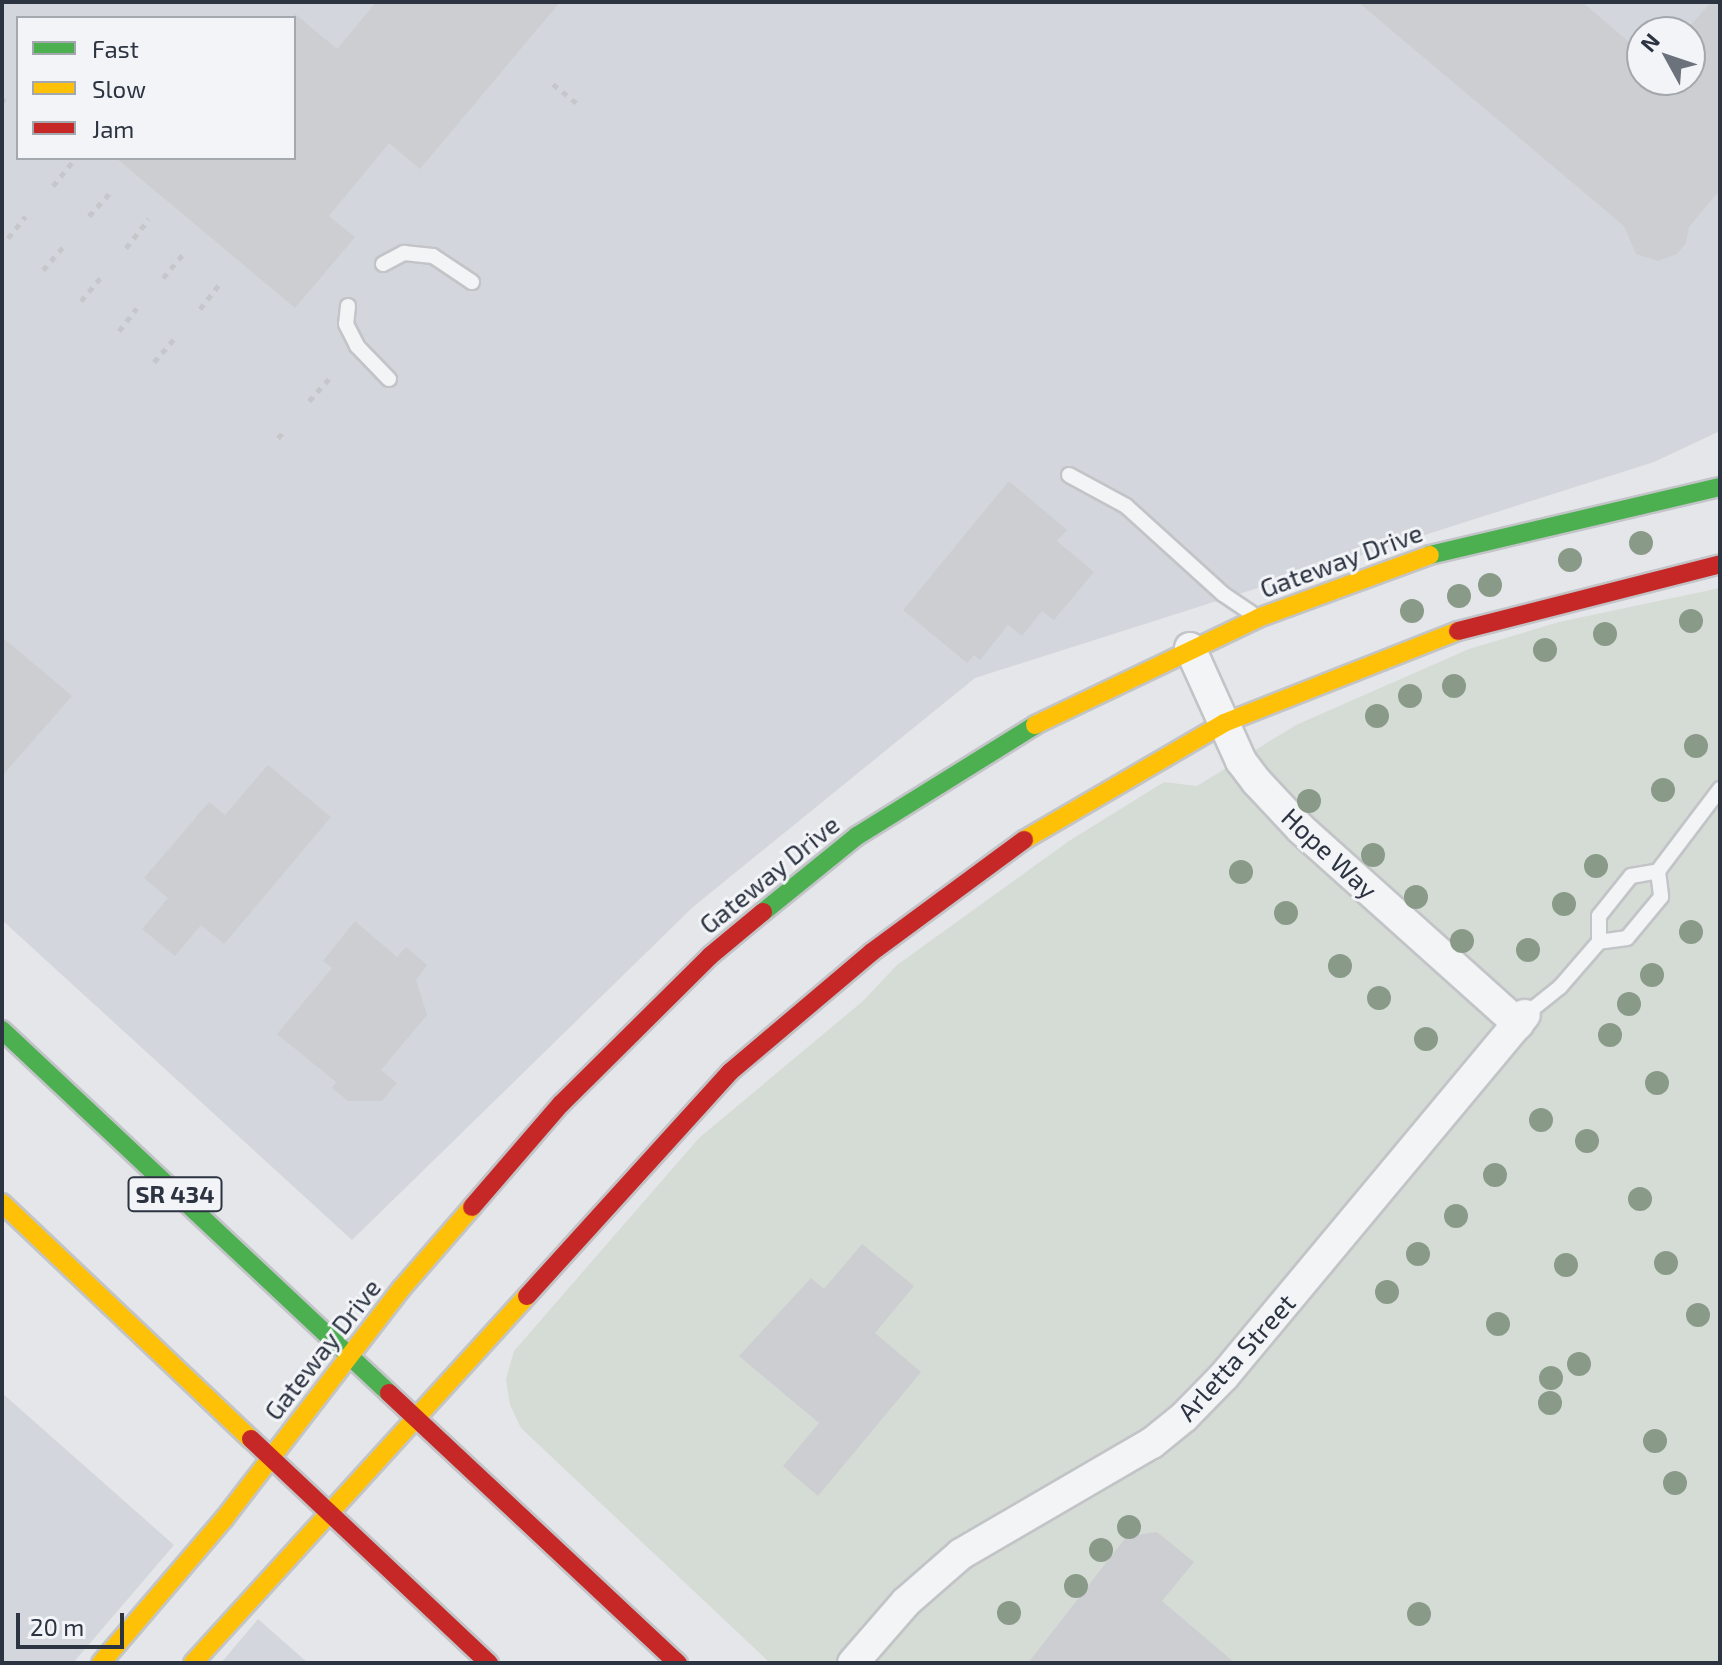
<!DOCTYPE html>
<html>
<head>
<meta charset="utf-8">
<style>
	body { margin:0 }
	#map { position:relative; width:1722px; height:1665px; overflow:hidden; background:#e4e6e9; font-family:"Exo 2",sans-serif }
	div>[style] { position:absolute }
	.built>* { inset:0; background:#d3d6dc }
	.green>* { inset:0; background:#d5dcd5 }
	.building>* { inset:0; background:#ccced1 }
	.path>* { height:5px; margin-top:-2.5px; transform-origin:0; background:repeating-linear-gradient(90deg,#c5c7ca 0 6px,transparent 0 12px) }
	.roads { filter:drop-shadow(2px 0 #c2c4c7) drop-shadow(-2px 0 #c2c4c7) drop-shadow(0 2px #c2c4c7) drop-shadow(0 -2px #c2c4c7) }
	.lane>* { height:14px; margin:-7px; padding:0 7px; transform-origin:7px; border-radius:7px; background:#f3f4f5 }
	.street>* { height:30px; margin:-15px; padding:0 15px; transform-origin:15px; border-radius:15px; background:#f3f4f5 }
	.fast>* { height:18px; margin:-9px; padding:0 9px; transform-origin:9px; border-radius:9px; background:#4caf50 }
	.slow>* { height:18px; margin:-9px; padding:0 9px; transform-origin:9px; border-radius:9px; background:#ffc107 }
	.jam>* { height:18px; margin:-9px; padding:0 9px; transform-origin:9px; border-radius:9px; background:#c62828 }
	.trees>* { width:24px; height:24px; margin:-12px; border-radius:50%; background:#8a9a89 }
	span { translate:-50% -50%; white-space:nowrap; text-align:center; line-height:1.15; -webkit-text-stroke:6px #f2f4f7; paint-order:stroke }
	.shield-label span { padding:2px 6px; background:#f2f4f7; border:2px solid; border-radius:6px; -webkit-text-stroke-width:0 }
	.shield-label { font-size:24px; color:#2c3341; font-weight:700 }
	.street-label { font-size:26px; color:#2c3341 }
	.frame { position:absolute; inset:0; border:4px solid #2c3341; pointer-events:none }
	.legend { position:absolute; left:16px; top:16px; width:280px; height:144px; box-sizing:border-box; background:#f2f4f7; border:2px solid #a3a7ae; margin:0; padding:10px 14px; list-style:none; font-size:24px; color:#2c3341 }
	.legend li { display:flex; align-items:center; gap:16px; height:40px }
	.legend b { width:40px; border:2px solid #a3a7ae }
	.north { position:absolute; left:1626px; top:16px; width:80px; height:80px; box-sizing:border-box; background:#f2f4f7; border:2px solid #a3a7ae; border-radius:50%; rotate:310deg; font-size:22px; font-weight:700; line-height:32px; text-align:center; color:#2c3341 }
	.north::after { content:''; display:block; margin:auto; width:28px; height:36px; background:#6c727c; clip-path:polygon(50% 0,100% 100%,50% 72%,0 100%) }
	.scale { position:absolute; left:16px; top:1613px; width:108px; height:36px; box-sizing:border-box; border:4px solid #2c3341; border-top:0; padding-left:10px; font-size:24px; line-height:28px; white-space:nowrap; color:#2c3341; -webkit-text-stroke:6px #f2f4f7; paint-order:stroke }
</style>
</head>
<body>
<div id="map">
	<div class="built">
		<i style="clip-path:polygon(evenodd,2px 2px,1720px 2px,1720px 431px,1654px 462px,975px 678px,693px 907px,352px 1240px,2px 920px,2px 2px,18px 18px,294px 18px,294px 158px,18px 158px,18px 18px,2px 2px,1642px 32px,1690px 32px,1690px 80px,1642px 80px,1642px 32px)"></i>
		<i style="clip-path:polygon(2px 1393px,174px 1545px,73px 1663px,2px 1663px)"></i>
		<i style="clip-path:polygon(258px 1619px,308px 1663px,221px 1663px)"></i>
	</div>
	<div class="green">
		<i style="clip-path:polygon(1720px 588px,1720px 1663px,770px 1663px,521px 1428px,510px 1405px,506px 1379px,514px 1351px,699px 1138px,863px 1001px,897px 965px,1069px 841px,1164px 782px,1197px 786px,1296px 725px,1469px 649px,1559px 622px)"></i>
	</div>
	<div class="building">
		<i style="clip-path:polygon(376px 2px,560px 2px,420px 169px,389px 143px,329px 216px,355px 237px,295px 308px,116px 158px,294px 158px,294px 13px,337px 49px)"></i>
		<i style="clip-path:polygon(1358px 2px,1582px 2px,1642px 53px,1642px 80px,1690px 80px,1690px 32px,1685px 32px,1711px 2px,1720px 2px,1720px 190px,1689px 227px,1686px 243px,1677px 254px,1658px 261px,1636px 254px,1624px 226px)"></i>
		<i style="clip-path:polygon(1009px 481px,1067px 530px,1057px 541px,1094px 572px,1054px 620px,1042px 611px,1022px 636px,1008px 625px,980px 660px,974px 655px,967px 663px,903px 610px)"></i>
		<i style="clip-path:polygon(2px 637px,72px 696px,2px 776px)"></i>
		<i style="clip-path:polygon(268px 765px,331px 817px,224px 944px,201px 925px,175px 956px,142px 929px,168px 898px,144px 878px,209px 802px,225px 815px)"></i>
		<i style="clip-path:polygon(355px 921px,397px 957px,406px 947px,427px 965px,416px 980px,427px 1015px,381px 1070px,397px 1083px,382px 1101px,348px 1101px,332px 1088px,336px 1082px,277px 1034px,332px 968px,323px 961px)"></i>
		<i style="clip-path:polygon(862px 1244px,914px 1286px,875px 1333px,921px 1372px,818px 1496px,783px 1466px,819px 1423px,739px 1356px,811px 1278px,824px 1289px)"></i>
		<i style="clip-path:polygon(1157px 1532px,1194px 1562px,1162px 1601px,1235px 1663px,1028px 1663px,1127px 1536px)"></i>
	</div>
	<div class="path">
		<i style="left:553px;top:84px;width:36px;rotate:39deg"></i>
		<i style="left:2px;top:101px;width:4px;rotate:-45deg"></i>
		<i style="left:53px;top:186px;width:36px;rotate:-51deg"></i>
		<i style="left:89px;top:216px;width:36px;rotate:-48deg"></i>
		<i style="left:8px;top:238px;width:28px;rotate:-51deg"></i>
		<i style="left:126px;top:248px;width:37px;rotate:-52deg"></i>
		<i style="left:43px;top:270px;width:32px;rotate:-49deg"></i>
		<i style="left:163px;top:278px;width:35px;rotate:-50deg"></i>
		<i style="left:81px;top:301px;width:31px;rotate:-50deg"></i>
		<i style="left:200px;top:309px;width:36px;rotate:-52deg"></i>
		<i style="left:119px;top:331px;width:29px;rotate:-52deg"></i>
		<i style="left:154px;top:362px;width:30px;rotate:-49deg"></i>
		<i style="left:309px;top:401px;width:30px;rotate:-48deg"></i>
		<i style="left:278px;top:438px;width:9px;rotate:-49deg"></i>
	</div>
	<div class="roads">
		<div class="lane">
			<i style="left:383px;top:264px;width:24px;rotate:-28deg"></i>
			<i style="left:404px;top:253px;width:29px;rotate:6deg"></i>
			<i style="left:433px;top:256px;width:47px;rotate:33.7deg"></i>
			<i style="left:348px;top:306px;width:18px;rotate:96deg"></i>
			<i style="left:346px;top:324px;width:25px;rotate:63deg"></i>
			<i style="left:357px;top:346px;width:46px;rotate:45.9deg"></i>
			<i style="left:1069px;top:475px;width:65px;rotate:28.5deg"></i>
			<i style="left:1126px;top:506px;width:131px;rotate:42.2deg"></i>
			<i style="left:1223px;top:594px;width:34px;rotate:34deg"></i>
			<i style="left:1658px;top:871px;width:103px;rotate:-52.9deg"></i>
			<i style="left:1525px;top:1015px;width:45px;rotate:-38.7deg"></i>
			<i style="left:1560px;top:987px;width:60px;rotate:-49.1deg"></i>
			<i style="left:1599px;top:942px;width:26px;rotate:-90deg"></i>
			<i style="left:1599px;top:916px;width:51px;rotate:-51.3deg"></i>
			<i style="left:1631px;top:876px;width:27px;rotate:-10deg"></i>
			<i style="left:1658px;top:871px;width:26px;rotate:83deg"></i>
			<i style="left:1661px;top:897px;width:53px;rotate:129.7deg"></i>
			<i style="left:1627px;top:938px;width:28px;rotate:172deg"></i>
		</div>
		<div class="street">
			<i style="left:1190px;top:648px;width:124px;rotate:65.7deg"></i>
			<i style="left:1241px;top:761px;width:26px;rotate:53deg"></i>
			<i style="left:1257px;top:782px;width:64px;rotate:46.9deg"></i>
			<i style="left:1301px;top:829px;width:292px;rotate:41.9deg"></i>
			<i style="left:853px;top:1663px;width:81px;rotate:-49deg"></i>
			<i style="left:906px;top:1602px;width:73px;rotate:-41.1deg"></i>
			<i style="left:961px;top:1554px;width:221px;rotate:-30.2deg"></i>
			<i style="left:1152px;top:1443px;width:41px;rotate:-39.1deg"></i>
			<i style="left:1184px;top:1417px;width:57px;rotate:-45.7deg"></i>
			<i style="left:1224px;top:1376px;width:470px;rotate:-50.2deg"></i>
		</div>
		<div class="fast">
			<i style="left:1430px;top:555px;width:298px;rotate:-13.2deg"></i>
			<i style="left:763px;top:912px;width:121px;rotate:-39deg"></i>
			<i style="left:857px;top:836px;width:210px;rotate:-31.9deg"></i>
			<i style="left:2px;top:1030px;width:531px;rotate:43.17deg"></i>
		</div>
		<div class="slow">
			<i style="left:1035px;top:725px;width:247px;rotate:-25.6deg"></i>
			<i style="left:1258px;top:618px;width:183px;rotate:-20.1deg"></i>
			<i style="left:1024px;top:840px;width:232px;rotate:-30.3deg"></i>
			<i style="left:1224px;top:723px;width:251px;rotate:-21.5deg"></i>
			<i style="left:2px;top:1203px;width:343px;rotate:43.5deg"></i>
			<i style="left:101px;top:1663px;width:189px;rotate:-49.5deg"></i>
			<i style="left:224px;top:1519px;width:290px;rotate:-52.4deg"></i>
			<i style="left:401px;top:1289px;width:108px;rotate:-49.1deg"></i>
			<i style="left:193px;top:1663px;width:496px;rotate:-47.7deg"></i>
		</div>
		<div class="jam">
			<i style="left:1458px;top:631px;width:270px;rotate:-14.3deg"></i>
			<i style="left:472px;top:1207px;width:136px;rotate:-49.2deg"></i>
			<i style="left:561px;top:1104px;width:210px;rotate:-44.8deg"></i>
			<i style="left:710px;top:956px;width:69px;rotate:-39.7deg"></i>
			<i style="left:527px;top:1296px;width:302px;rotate:-47.8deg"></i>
			<i style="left:730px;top:1072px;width:186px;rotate:-40.2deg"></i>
			<i style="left:872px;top:952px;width:189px;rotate:-36.4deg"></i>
			<i style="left:389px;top:1393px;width:396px;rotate:43.1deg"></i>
			<i style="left:251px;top:1439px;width:327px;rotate:43.3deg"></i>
		</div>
	</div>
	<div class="trees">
		<i style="left:1641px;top:543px"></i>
		<i style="left:1570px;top:560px"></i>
		<i style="left:1490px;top:585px"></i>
		<i style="left:1459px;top:596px"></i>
		<i style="left:1412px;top:611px"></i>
		<i style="left:1691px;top:621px"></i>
		<i style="left:1605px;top:634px"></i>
		<i style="left:1545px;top:650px"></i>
		<i style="left:1454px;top:686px"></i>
		<i style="left:1410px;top:696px"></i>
		<i style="left:1377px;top:716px"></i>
		<i style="left:1696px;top:746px"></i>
		<i style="left:1663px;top:790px"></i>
		<i style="left:1309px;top:801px"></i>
		<i style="left:1373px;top:855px"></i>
		<i style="left:1596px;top:866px"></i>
		<i style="left:1241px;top:872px"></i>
		<i style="left:1416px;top:897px"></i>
		<i style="left:1564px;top:904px"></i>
		<i style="left:1286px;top:913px"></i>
		<i style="left:1691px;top:932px"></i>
		<i style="left:1462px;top:941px"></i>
		<i style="left:1528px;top:950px"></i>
		<i style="left:1340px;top:966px"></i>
		<i style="left:1652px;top:975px"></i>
		<i style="left:1379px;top:998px"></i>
		<i style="left:1629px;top:1004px"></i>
		<i style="left:1610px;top:1035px"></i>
		<i style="left:1426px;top:1039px"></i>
		<i style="left:1657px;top:1083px"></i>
		<i style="left:1541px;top:1120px"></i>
		<i style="left:1587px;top:1141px"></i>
		<i style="left:1495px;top:1175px"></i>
		<i style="left:1640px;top:1199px"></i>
		<i style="left:1456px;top:1216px"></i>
		<i style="left:1418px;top:1254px"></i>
		<i style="left:1666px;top:1263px"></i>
		<i style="left:1566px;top:1265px"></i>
		<i style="left:1387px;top:1292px"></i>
		<i style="left:1698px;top:1315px"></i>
		<i style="left:1498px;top:1324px"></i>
		<i style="left:1579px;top:1364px"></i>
		<i style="left:1551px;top:1378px"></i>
		<i style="left:1550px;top:1403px"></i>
		<i style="left:1655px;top:1441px"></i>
		<i style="left:1675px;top:1483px"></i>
		<i style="left:1129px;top:1527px"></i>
		<i style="left:1101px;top:1550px"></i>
		<i style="left:1076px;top:1586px"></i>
		<i style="left:1009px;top:1613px"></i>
		<i style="left:1419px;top:1614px"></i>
	</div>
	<div class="shield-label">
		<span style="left:175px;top:1194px">SR 434</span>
	</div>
	<div class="street-label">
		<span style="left:1341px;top:560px;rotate:-20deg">Gateway Drive</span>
		<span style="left:1330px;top:853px;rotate:43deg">Hope Way</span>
		<span style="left:769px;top:874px;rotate:-39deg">Gateway Drive</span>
		<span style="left:322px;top:1349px;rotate:-52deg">Gateway Drive</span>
		<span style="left:1236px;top:1357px;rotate:-48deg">Arletta Street</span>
	</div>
	<div class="frame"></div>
	<ul class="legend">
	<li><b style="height:10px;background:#4caf50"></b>Fast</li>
	<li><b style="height:10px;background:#ffc107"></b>Slow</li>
	<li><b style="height:10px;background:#c62828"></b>Jam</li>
	</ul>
	<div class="north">N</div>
	<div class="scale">20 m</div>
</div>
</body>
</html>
